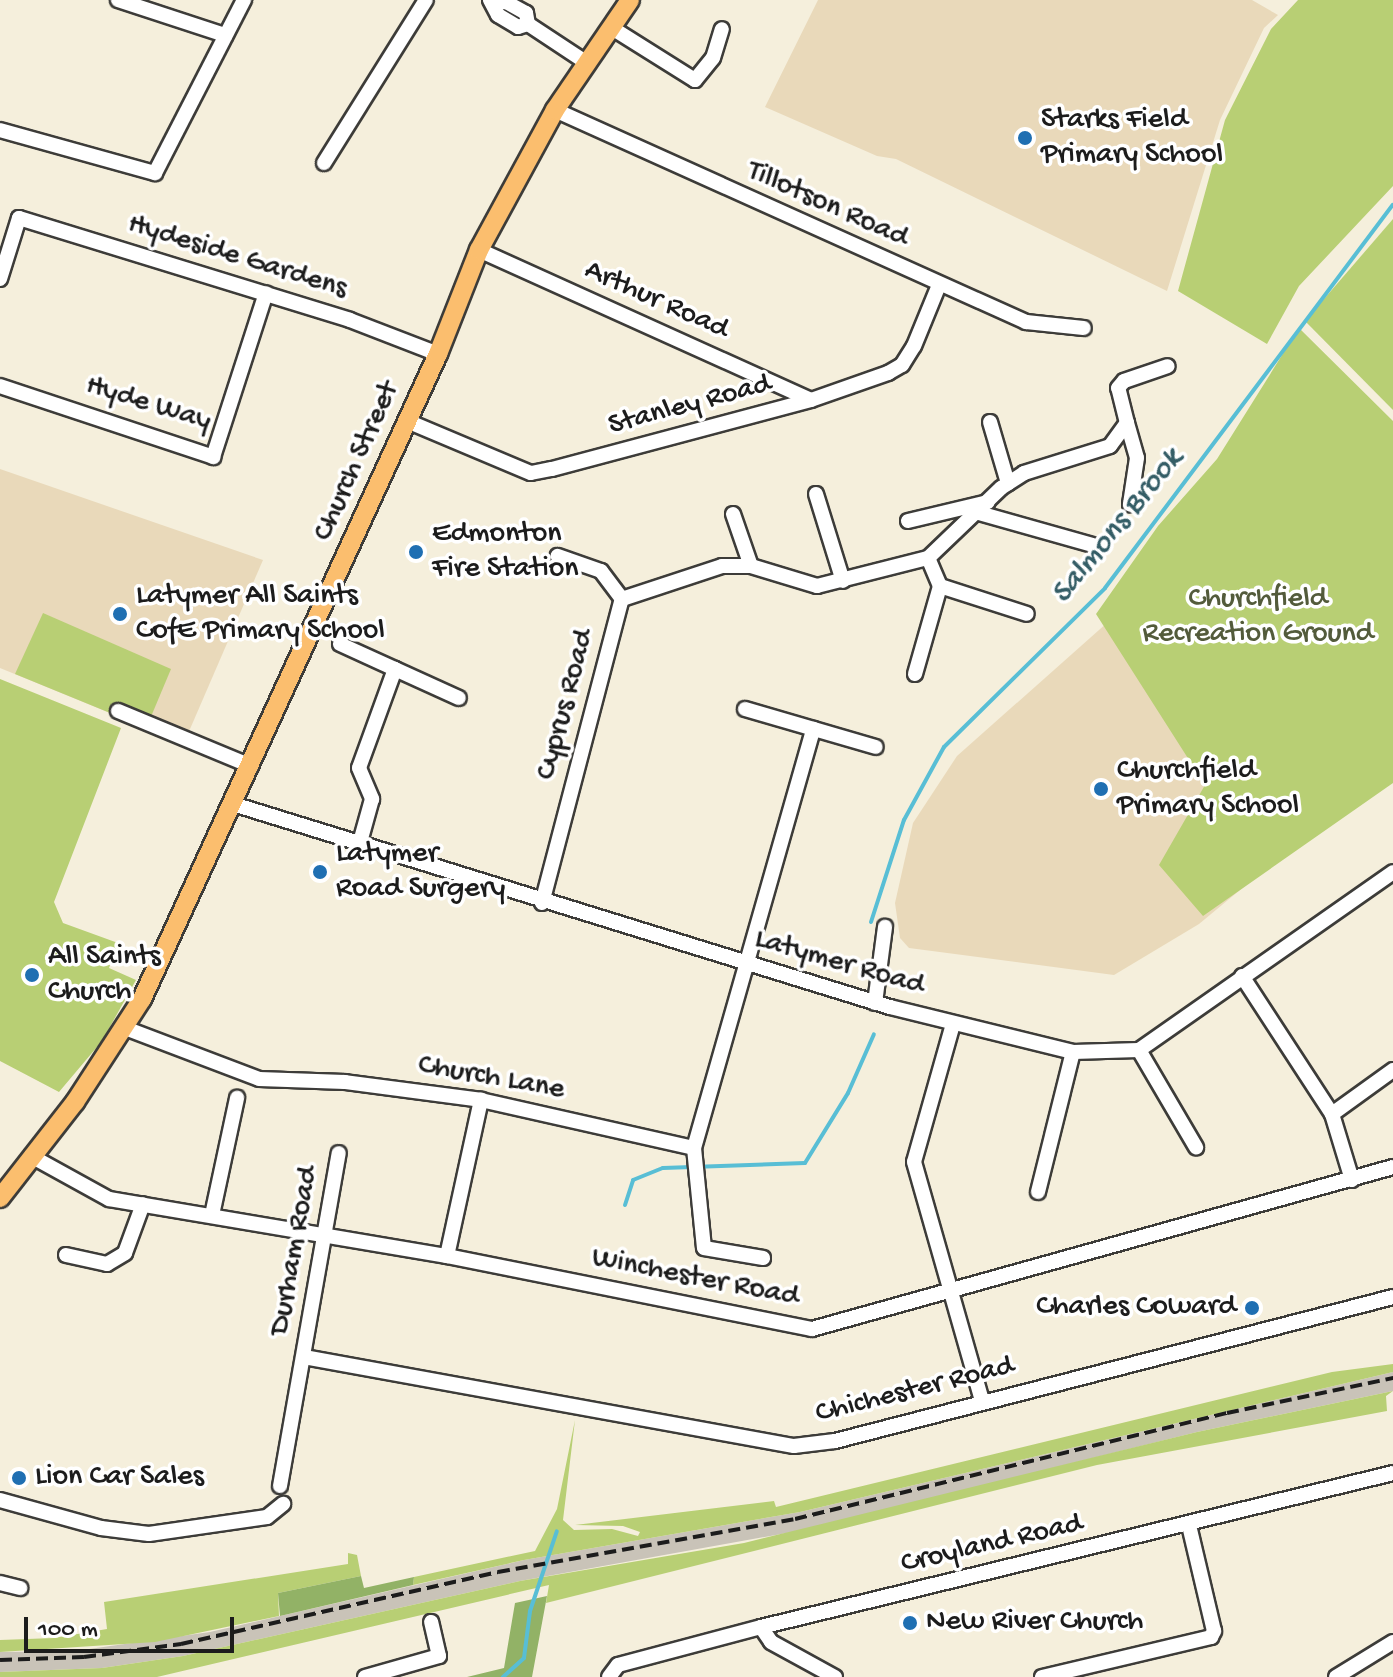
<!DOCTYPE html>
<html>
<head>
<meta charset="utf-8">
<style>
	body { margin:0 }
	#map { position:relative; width:1393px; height:1677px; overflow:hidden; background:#f5efdc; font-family:"Gochi Hand",sans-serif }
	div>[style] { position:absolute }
	.built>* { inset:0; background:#e9d9ba }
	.industrial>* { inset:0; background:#c9c3b8 }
	.green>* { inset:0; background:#b8cf74 }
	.forest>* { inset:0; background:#92b266 }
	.stream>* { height:4px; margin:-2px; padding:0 2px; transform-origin:2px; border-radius:2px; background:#58bed5 }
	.roads { filter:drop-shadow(2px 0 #3d3c39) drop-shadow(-2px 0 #3d3c39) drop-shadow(0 2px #3d3c39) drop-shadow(0 -2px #3d3c39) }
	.minor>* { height:14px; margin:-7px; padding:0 7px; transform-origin:7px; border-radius:7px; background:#fff }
	.major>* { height:18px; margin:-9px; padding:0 9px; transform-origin:9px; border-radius:9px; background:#fbbe6e }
	.rail>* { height:4px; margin-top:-2px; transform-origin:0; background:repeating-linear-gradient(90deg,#1c1c1c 0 12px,transparent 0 18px) }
	.dots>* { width:22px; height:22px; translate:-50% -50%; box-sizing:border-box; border:4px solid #fff; border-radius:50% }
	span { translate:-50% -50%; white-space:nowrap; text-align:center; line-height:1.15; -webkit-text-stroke:7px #fff; paint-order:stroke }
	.poi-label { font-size:30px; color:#1c1c1c }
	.left { translate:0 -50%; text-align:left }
	.right { translate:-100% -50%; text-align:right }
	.street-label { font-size:30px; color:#1c1c1c }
	.park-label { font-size:30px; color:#535b3b }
	.water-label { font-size:32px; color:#345d66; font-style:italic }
	.scale { position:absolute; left:24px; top:1617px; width:210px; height:36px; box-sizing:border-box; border:4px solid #1c1c1c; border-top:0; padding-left:10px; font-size:24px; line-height:28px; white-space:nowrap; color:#1c1c1c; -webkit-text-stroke:6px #fff; paint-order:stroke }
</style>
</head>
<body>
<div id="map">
	<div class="built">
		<i style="clip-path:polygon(818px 0,1252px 0,1278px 15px,1264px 28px,1220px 120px,1167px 291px,896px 159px,877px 156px,765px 107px)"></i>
		<i style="clip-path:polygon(0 469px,263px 560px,187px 736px,115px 715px,0 668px)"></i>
		<i style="clip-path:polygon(1126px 606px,1305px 836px,1199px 924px,1114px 975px,909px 948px,900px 938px,895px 903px,913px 823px,957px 756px)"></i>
	</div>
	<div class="industrial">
		<i style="clip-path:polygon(1393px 1372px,1393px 1391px,1197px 1432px,809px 1529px,520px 1581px,183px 1656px,102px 1668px,0 1672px,0 1652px,75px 1651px,210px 1632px,524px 1560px,800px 1512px)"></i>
	</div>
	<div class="green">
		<i style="clip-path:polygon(1298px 0,1393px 0,1393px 186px,1299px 286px,1267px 344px,1178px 291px,1225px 120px,1271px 29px)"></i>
		<i style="clip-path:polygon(1393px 219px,1393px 410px,1305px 321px)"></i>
		<i style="clip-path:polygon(1299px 328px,1393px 421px,1393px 783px,1203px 916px,1159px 865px,1205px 785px,1096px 614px,1158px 526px,1217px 459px)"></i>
		<i style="clip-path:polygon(43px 613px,171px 669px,150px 719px,115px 715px,15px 674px)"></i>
		<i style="clip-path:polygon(0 679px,121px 728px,54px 902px,63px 923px,118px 943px,109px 968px,136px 980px,102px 1041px,59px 1092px,0 1061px)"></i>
		<i style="clip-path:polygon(1393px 1364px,1393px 1372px,800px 1512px,524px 1560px,413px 1585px,414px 1577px,535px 1551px,557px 1509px,575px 1420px,563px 1520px,574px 1530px,612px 1529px,638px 1536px,640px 1532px,623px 1526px,575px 1525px,774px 1501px,776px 1507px,1332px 1372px)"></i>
		<i style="clip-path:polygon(1393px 1391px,1386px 1396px,1387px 1411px,1097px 1465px,546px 1603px,549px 1585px,157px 1677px,0 1677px,0 1672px,102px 1668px,183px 1656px,520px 1581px,744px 1543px,1197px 1432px)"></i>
		<i style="clip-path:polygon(348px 1553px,357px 1555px,361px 1576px,278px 1593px,279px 1616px,155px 1642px,0 1652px,0 1640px,54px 1638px,107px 1629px,104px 1602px,348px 1564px)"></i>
	</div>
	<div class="forest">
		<i style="clip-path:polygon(361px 1576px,364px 1588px,414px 1577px,413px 1585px,280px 1616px,278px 1593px)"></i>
		<i style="clip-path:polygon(547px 1596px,532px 1677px,467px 1677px,504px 1668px,515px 1603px)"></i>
	</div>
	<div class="stream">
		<i style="left:871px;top:922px;width:107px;rotate:-72.1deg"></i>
		<i style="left:904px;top:820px;width:83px;rotate:-61.3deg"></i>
		<i style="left:944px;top:747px;width:226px;rotate:-44.6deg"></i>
		<i style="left:1105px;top:588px;width:479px;rotate:-53.1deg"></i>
		<i style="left:625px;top:1205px;width:26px;rotate:-72deg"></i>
		<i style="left:633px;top:1180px;width:32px;rotate:-22deg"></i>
		<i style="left:663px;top:1168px;width:142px;rotate:-2deg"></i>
		<i style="left:805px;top:1163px;width:82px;rotate:-58.4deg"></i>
		<i style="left:848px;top:1093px;width:64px;rotate:-66.2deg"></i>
		<i style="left:503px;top:1677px;width:28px;rotate:-42deg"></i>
		<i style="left:524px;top:1658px;width:47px;rotate:-82.7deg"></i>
		<i style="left:530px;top:1611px;width:84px;rotate:-71.4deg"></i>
	</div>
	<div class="roads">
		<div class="minor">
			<i style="left:118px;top:0;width:113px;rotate:18.1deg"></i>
			<i style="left:490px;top:0;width:17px;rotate:62deg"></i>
			<i style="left:498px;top:15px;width:23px;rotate:31deg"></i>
			<i style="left:518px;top:27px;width:10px;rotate:-17deg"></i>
			<i style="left:528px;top:24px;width:71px;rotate:33.5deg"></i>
			<i style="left:494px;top:3px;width:12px;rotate:-5deg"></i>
			<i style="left:506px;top:2px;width:23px;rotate:29deg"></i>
			<i style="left:526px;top:13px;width:11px;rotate:80deg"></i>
			<i style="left:612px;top:28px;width:98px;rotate:32.1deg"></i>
			<i style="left:695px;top:80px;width:28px;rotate:-51deg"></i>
			<i style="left:713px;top:58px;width:30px;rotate:-73deg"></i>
			<i style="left:555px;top:110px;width:517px;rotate:24.23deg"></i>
			<i style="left:1026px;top:322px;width:58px;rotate:5.9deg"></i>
			<i style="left:0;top:130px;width:161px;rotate:15.5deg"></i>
			<i style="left:155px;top:173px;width:195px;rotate:-62.8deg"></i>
			<i style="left:324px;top:163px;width:192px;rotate:-58deg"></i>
			<i style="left:479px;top:250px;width:364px;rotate:24.3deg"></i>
			<i style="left:0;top:279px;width:64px;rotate:-72.7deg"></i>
			<i style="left:19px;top:218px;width:346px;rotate:17.1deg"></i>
			<i style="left:350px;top:320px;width:94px;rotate:21.1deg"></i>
			<i style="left:0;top:386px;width:225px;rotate:18.4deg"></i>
			<i style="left:213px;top:457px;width:172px;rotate:-72.1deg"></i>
			<i style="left:407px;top:421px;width:134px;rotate:22.8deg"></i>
			<i style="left:531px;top:473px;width:21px;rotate:-11deg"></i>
			<i style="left:552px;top:469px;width:268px;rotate:-14.9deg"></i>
			<i style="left:811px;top:400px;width:82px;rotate:-19.3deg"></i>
			<i style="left:888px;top:373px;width:16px;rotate:-30deg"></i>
			<i style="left:902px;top:365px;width:22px;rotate:-58deg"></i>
			<i style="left:914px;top:346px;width:66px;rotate:-67.7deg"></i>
			<i style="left:990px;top:422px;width:64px;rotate:73.6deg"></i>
			<i style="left:1127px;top:423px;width:36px;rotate:74deg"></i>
			<i style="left:1137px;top:458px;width:47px;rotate:98.7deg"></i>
			<i style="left:816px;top:494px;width:91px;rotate:72.8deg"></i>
			<i style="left:979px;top:513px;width:118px;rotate:15.7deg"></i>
			<i style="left:733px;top:514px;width:55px;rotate:70.9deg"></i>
			<i style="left:908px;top:521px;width:82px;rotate:-13.4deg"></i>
			<i style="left:940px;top:586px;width:91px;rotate:17.8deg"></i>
			<i style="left:622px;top:599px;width:105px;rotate:-18.3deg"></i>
			<i style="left:722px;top:566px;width:29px"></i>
			<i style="left:751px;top:566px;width:69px;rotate:16.9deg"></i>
			<i style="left:817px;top:586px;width:114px;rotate:-14.2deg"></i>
			<i style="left:928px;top:558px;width:101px;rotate:-43.8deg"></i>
			<i style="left:1001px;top:488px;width:27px;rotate:-33deg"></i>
			<i style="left:1024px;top:473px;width:90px;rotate:-17.4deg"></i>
			<i style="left:1110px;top:446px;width:29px;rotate:-54deg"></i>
			<i style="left:1127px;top:423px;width:36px;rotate:-104deg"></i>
			<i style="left:1118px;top:388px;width:9px;rotate:-49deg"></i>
			<i style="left:1124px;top:381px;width:46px;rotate:-18.8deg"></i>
			<i style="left:340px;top:644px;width:60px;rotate:24.4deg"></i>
			<i style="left:395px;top:669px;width:105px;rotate:110deg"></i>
			<i style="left:359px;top:768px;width:34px;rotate:67deg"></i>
			<i style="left:372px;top:799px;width:49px;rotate:105.5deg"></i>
			<i style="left:395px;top:669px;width:70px;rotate:24.4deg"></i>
			<i style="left:915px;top:674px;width:91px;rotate:-74.1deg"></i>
			<i style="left:940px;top:586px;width:30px;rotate:-113deg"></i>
			<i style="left:745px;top:709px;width:136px;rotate:16.2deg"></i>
			<i style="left:118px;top:711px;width:144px;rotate:22.5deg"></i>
			<i style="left:233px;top:804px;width:688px;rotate:17.17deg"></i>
			<i style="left:890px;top:1007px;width:188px;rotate:13.8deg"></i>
			<i style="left:1073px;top:1052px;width:66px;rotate:-1.7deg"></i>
			<i style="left:1139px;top:1050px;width:310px;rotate:-35deg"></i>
			<i style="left:542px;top:903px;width:314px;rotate:-75.3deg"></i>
			<i style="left:622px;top:599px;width:35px;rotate:-127deg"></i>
			<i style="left:601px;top:571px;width:46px;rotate:-160.8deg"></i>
			<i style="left:1242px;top:976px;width:165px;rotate:56.9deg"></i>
			<i style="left:1332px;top:1114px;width:69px;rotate:73.1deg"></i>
			<i style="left:875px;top:1003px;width:77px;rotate:-82.5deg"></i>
			<i style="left:953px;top:1024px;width:143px;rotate:105.8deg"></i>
			<i style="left:914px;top:1162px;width:248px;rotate:74.1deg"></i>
			<i style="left:125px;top:1028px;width:143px;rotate:20.8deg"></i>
			<i style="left:259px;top:1079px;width:86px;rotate:2deg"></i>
			<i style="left:345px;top:1082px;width:137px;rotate:7.5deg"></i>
			<i style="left:481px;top:1100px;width:218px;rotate:12.7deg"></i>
			<i style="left:694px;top:1148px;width:100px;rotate:84.3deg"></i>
			<i style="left:704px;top:1248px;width:60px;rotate:9.6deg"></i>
			<i style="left:1139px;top:1050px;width:113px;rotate:59.6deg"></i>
			<i style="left:1332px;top:1114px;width:75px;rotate:-35.8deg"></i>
			<i style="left:694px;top:1148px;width:436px;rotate:-74.1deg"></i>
			<i style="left:31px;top:1156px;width:89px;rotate:28.9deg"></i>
			<i style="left:109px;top:1199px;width:343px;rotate:9.6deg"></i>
			<i style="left:447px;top:1256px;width:372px;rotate:11.3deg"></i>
			<i style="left:812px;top:1329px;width:603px;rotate:-15.58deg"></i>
			<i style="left:1038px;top:1192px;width:144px;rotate:-76deg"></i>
			<i style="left:212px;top:1215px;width:120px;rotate:-77.9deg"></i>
			<i style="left:66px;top:1255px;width:42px;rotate:12.4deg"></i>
			<i style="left:107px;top:1264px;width:21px;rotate:-31deg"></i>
			<i style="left:125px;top:1253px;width:52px;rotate:-69.8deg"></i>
			<i style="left:447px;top:1256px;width:160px;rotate:-77.7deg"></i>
			<i style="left:304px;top:1357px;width:498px;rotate:10.3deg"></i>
			<i style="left:794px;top:1446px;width:41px;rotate:-7deg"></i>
			<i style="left:835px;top:1441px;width:576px;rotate:-14.47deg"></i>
			<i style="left:280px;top:1486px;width:338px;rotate:-80deg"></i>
			<i style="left:0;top:1500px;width:105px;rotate:15.5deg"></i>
			<i style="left:101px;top:1528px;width:48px;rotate:7.1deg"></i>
			<i style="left:149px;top:1534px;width:119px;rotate:-8.2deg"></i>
			<i style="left:267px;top:1517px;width:21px;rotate:-39deg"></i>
			<i style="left:0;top:1583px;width:21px;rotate:14deg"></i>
			<i style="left:761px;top:1627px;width:18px;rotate:56deg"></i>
			<i style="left:771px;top:1642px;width:73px;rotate:28.7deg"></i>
			<i style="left:365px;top:1677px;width:77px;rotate:-15.8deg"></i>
			<i style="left:439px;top:1656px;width:35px;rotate:-103deg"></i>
			<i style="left:609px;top:1677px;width:15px;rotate:-53deg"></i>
			<i style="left:618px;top:1665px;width:148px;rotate:-14.9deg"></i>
			<i style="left:761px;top:1627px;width:650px;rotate:-13.69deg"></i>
			<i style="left:1042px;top:1677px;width:174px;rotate:-13.3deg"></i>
			<i style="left:1211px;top:1637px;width:7px;rotate:-63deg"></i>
			<i style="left:1214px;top:1631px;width:109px;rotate:-103.3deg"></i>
			<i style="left:1336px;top:1677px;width:67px;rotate:-31.6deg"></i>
		</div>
		<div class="major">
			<i style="left:0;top:1198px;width:122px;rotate:-52deg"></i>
			<i style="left:75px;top:1102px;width:123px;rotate:-57deg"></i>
			<i style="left:142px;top:999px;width:710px;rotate:-65.35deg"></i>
			<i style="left:438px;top:354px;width:112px;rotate:-68.5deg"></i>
			<i style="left:479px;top:250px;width:159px;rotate:-61.5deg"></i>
			<i style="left:555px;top:110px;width:133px;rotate:-55.7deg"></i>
		</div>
	</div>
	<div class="rail">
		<i style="left:0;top:1660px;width:84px;rotate:-2deg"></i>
		<i style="left:84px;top:1657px;width:98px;rotate:-7.6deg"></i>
		<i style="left:181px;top:1644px;width:325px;rotate:-12.8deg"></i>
		<i style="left:498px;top:1572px;width:302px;rotate:-10.1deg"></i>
		<i style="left:795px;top:1519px;width:445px;rotate:-13.8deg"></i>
		<i style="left:1227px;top:1413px;width:170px;rotate:-11.9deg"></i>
	</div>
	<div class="dots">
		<i style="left:1025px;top:138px;background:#1f6fb2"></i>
		<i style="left:416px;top:552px;background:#1f6fb2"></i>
		<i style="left:120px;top:614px;background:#1f6fb2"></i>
		<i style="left:1101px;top:789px;background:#1f6fb2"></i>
		<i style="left:320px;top:872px;background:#1f6fb2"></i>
		<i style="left:32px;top:975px;background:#1f6fb2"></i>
		<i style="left:1252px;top:1308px;background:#1f6fb2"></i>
		<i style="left:19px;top:1478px;background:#1f6fb2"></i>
		<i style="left:910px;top:1623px;background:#1f6fb2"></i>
	</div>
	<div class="poi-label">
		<span class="left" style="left:1041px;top:138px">Starks Field<br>Primary School</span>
		<span class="left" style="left:432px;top:552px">Edmonton<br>Fire Station</span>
		<span class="left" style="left:136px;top:614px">Latymer All Saints<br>CofE Primary School</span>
		<span class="left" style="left:1117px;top:789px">Churchfield<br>Primary School</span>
		<span class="left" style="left:336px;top:872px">Latymer<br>Road Surgery</span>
		<span class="left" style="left:48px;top:975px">All Saints<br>Church</span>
		<span class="right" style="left:1236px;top:1308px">Charles Coward</span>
		<span class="left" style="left:35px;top:1478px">Lion Car Sales</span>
		<span class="left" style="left:926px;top:1623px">New River Church</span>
	</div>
	<div class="street-label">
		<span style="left:827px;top:206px;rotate:24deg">Tillotson Road</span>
		<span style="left:237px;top:258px;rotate:17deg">Hydeside Gardens</span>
		<span style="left:656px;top:301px;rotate:24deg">Arthur Road</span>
		<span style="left:148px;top:405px;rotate:17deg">Hyde Way</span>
		<span style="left:690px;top:406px;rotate:-15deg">Stanley Road</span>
		<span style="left:358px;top:462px;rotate:-66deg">Church Street</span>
		<span style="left:567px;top:705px;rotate:-75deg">Cyprus Road</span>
		<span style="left:839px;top:964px;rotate:16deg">Latymer Road</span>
		<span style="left:491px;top:1079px;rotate:10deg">Church Lane</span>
		<span style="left:296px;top:1251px;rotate:-80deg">Durham Road</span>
		<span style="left:695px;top:1279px;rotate:11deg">Winchester Road</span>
		<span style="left:915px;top:1391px;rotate:-14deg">Chichester Road</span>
		<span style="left:992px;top:1545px;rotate:-13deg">Croyland Road</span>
	</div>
	<div class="park-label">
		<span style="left:1258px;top:617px">Churchfield<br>Recreation Ground</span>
	</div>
	<div class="water-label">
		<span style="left:1118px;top:527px;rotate:-51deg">Salmons Brook</span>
	</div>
	<div class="scale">100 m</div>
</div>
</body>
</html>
